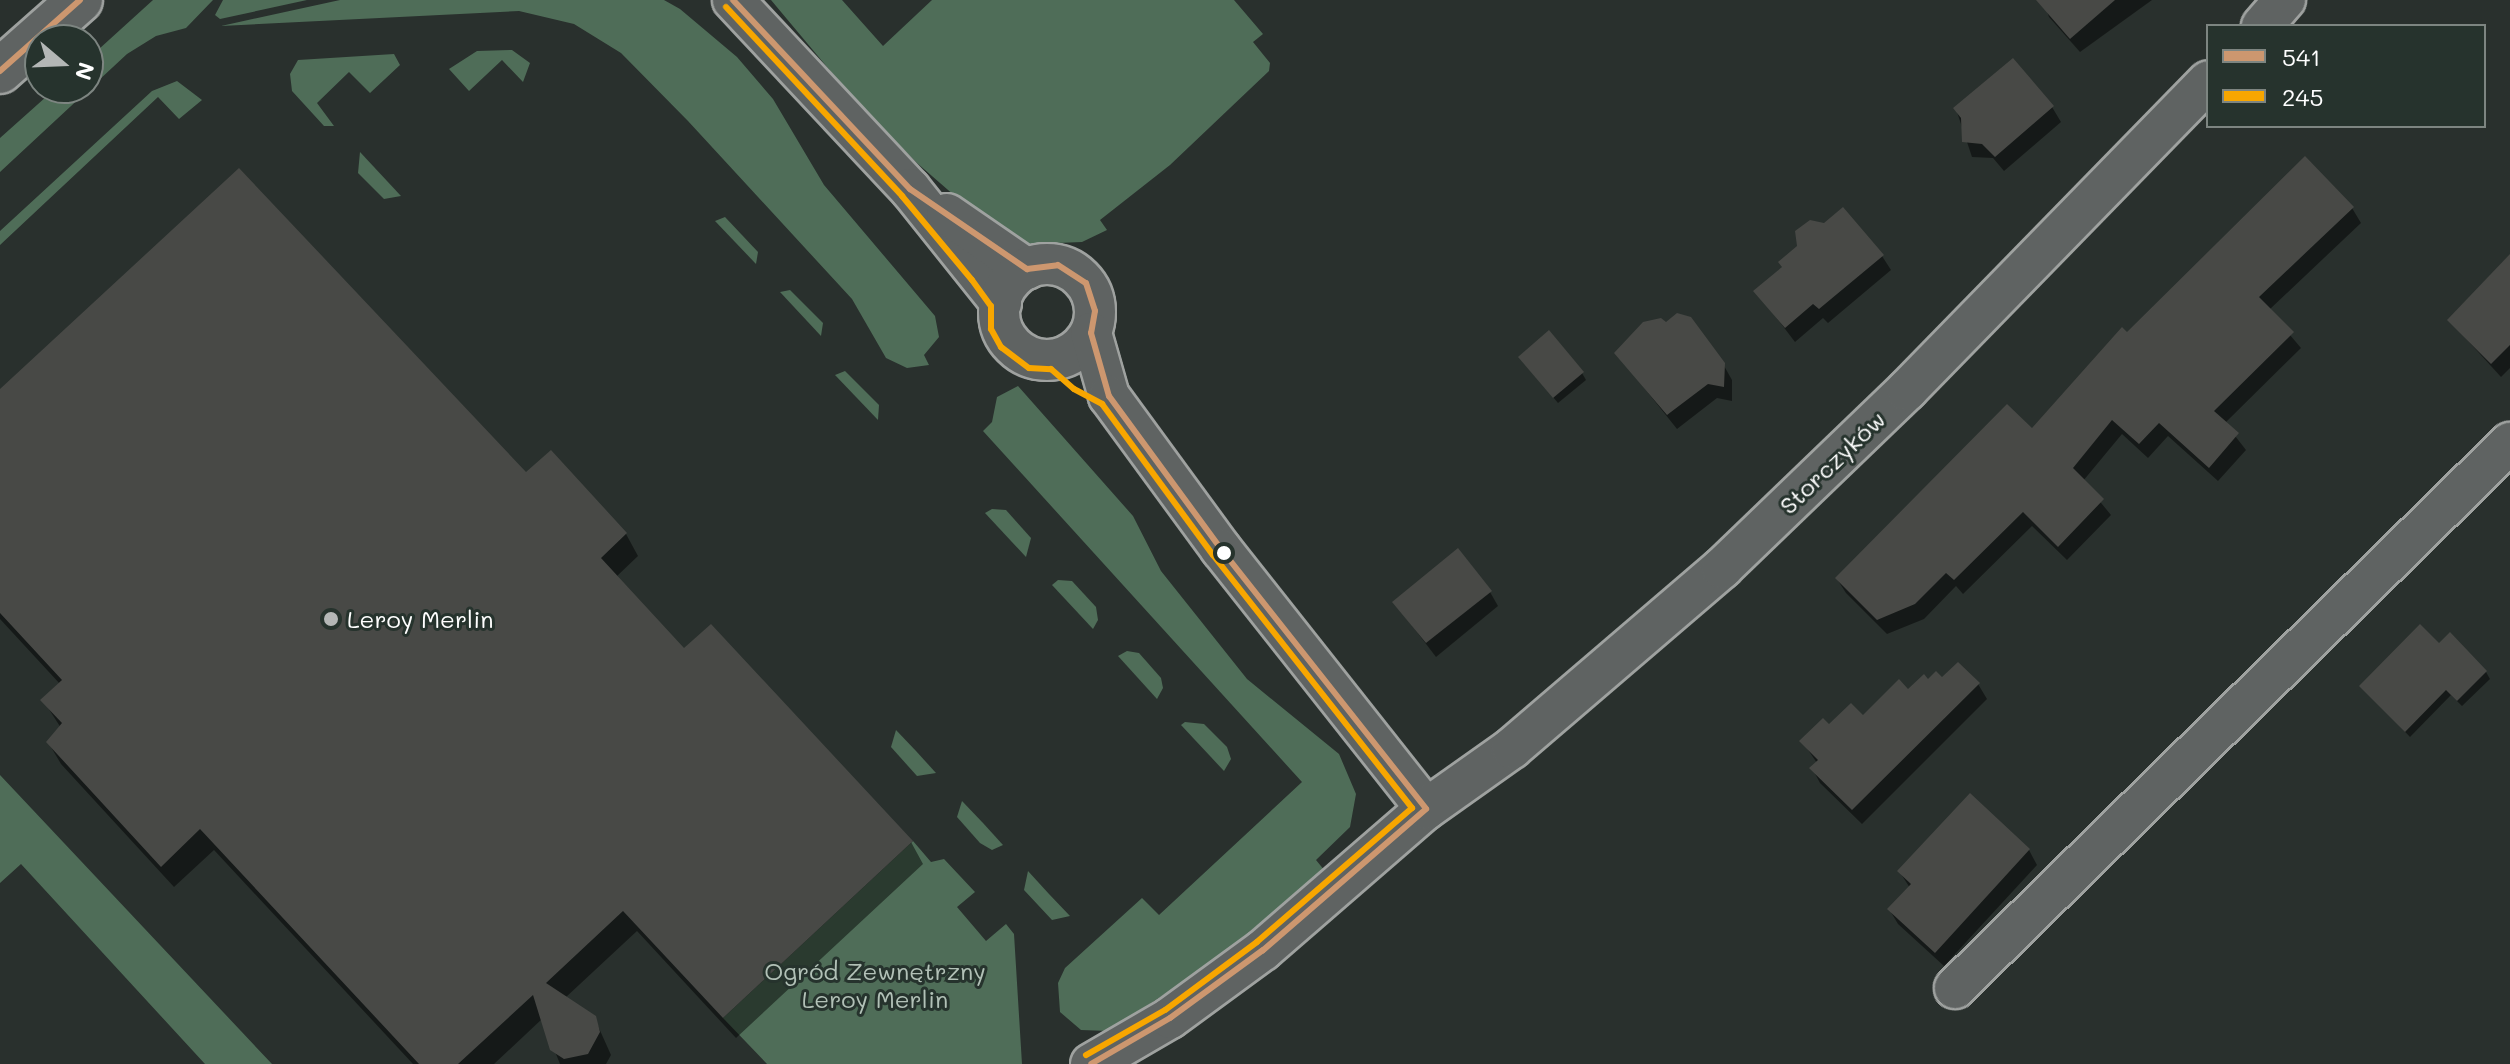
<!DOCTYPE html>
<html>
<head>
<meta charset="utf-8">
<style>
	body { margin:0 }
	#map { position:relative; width:2510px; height:1064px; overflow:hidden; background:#29302d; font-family:Mali,sans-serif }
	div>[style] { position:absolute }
	.green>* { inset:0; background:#4f6d58 }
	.shadow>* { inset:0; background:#0007 }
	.building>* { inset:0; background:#484946 }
	.roads { filter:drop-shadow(2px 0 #9fa2a0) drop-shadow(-2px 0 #9fa2a0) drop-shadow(0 2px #9fa2a0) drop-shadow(0 -2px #9fa2a0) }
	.minor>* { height:40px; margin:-20px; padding:0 20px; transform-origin:20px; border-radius:20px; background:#5f6362 }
	.minor>.ring { margin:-20px; padding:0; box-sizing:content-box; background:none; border:40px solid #5f6362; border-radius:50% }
	.major>* { height:44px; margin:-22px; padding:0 22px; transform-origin:22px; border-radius:22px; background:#5f6362 }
	.bus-1>* { height:6px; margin:-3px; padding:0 3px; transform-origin:3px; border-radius:3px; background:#cd976f }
	.bus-2>* { height:6px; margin:-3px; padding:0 3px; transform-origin:3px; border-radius:3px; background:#f7a600 }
	.dots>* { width:22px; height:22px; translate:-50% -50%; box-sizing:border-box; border:4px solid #26332d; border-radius:50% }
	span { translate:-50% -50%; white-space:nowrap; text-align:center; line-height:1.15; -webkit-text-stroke:6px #26332d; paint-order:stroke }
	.street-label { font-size:24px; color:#fff }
	.poi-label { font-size:24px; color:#fff }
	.left { translate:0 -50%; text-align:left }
	.park-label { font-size:24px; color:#b2c1b7 }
	.legend { position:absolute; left:2206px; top:24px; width:280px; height:104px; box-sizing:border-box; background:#26332d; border:2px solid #7d8581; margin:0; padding:10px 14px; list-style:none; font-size:24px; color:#fff }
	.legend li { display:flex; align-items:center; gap:16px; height:40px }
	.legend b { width:40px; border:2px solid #7d8581 }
	.north { position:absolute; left:24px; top:24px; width:80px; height:80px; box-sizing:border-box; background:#26332d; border:2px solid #7d8581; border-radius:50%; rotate:109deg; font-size:22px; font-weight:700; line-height:32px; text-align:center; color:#fff }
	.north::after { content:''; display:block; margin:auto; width:28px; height:36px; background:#b4b7b6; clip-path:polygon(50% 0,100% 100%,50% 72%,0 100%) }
</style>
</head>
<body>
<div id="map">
	<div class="green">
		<i style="clip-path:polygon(153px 0,213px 0,186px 28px,156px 36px,127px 54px,0 172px,0 138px,56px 88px,88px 88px,88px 59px)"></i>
		<i style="clip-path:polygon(223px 0,307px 0,220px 19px,215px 15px)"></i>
		<i style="clip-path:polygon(340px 0,664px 0,680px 9px,737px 57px,773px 99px,824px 185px,935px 316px,939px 337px,924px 355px,929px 365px,907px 368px,886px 358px,852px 299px,688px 121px,621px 53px,574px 24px,519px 11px,221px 26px)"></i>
		<i style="clip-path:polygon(771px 0,842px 0,883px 46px,932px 0,1234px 0,1263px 34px,1253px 42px,1270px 63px,1269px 71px,1170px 165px,1100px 220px,1107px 230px,1082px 242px,1033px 244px,1021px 243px,963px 203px,917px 163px,858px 104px)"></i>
		<i style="clip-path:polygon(512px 50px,530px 63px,523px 82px,502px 60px,469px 91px,449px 69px,477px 51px)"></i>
		<i style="clip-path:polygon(394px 54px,400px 65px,370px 93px,349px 72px,317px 103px,334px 126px,324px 126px,292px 91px,290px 74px,298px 60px)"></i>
		<i style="clip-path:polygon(177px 81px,202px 100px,179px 119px,158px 97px,0 245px,0 231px,152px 91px)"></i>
		<i style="clip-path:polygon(360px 152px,401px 196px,384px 199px,358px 173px)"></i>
		<i style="clip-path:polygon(725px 217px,758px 252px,756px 264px,715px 221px)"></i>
		<i style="clip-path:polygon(790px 290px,823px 323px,821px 336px,780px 292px)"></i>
		<i style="clip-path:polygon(845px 371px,879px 405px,878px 420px,835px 375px)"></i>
		<i style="clip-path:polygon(1018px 386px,1133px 516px,1161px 571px,1247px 679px,1339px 754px,1356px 794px,1350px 827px,1316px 860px,1325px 871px,1207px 966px,1109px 1031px,1081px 1030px,1060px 1012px,1058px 983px,1065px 968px,1142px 898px,1159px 915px,1302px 782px,983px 431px,992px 422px,997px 397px)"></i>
		<i style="clip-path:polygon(992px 509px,1006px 510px,1031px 538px,1026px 557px,985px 513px)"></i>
		<i style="clip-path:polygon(1058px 580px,1072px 581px,1096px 607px,1098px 620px,1093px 629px,1052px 585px)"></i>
		<i style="clip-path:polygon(1127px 651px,1139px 653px,1161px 678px,1163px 688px,1157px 699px,1118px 656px)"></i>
		<i style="clip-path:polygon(1185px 722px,1204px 724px,1227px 747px,1231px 759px,1224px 771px,1181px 725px)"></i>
		<i style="clip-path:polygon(896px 730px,916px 751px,936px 773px,917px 776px,891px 747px)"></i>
		<i style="clip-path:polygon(0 775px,272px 1064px,205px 1064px,21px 864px,0 883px)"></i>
		<i style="clip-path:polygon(962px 801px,983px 823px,1003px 845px,992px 850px,980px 843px,957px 817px)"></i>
		<i style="clip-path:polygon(913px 841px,931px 862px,944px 859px,975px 892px,957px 907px,986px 941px,1006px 924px,1014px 934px,1022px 1064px,767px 1064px,723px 1018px)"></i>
		<i style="clip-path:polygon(1028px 871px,1049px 894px,1070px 916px,1052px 920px,1024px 890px)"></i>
	</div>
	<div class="shadow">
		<i style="clip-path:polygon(2043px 0,2152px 0,2080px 52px,2049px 17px)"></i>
		<i style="clip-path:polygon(2052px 107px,2061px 122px,2004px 171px,1993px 158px,1972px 157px,1956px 109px)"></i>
		<i style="clip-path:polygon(2352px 208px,2361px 223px,2269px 310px,2301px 348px,2225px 423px,2246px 450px,2218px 481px,2168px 436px,2148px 458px,2122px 434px,2083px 481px,2111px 515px,2067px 560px,2032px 526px,1963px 594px,1956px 586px,1924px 619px,1887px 634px,1846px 593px,1837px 579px,2032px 431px,2127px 334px)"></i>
		<i style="clip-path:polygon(1882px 256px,1891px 270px,1828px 323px,1823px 318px,1795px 342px,1756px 291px)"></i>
		<i style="clip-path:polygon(2510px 257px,2510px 368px,2501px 377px,2449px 320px)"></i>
		<i style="clip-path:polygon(1617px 354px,1723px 364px,1732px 380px,1732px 401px,1717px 398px,1677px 429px)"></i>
		<i style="clip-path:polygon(1525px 364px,1582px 373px,1586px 380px,1558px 403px)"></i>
		<i style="clip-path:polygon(0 392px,526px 475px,551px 453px,626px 534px,638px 556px,616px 577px,684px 651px,911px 842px,923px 864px,736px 1038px,637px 931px,565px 998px,594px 1017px,611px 1055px,606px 1064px,560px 1064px,542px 1019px,494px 1064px,413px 1064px,214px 850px,174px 887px,61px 764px,48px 742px,61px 728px,43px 700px,60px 684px,0 619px)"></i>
		<i style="clip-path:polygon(1490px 592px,1498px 606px,1436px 657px,1394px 602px)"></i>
		<i style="clip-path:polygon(2486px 672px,2490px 679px,2462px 706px,2451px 695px,2410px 737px,2362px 686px)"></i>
		<i style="clip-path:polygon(1942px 680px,1978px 684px,1987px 699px,1862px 824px,1820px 783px,1812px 768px,1817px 763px,1802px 741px,1863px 718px,1928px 681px)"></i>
		<i style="clip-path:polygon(1971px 796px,2029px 850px,2037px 865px,1944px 966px,1898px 924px,1889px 909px,1910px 888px,1899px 871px)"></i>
	</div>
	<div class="building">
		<i style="clip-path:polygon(2036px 0,2115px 0,2070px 39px)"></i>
		<i style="clip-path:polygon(2013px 58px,2054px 106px,1995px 157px,1982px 144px,1962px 142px,1961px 118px,1953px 108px)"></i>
		<i style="clip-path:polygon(2305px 156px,2354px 207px,2259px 297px,2294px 332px,2214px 411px,2239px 433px,2209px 468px,2159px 423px,2139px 444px,2112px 420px,2073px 468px,2104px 499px,2058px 547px,2023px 512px,1954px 580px,1946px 573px,1915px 604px,1877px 620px,1835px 578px,2007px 404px,2032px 428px,2122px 327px,2127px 332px)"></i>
		<i style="clip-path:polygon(239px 168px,526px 472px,551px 450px,627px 533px,601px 558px,684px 648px,711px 624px,913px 841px,723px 1018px,623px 911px,546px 983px,596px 1016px,600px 1032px,588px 1054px,564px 1059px,550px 1050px,533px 995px,458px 1064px,419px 1064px,200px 829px,161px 867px,46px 742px,62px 723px,40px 700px,62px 680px,0 613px,0 389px)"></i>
		<i style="clip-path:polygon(1843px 207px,1884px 255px,1819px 309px,1813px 304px,1785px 328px,1753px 291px,1782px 267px,1778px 262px,1797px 246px,1795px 231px,1810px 220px,1824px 223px)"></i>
		<i style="clip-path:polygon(2510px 254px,2510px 345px,2491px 364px,2447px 320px)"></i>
		<i style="clip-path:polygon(1677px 313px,1691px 317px,1725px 363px,1724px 387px,1708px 384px,1667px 415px,1614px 353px,1643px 322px,1661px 318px,1666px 322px)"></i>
		<i style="clip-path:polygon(1549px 330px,1584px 372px,1553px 398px,1518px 357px)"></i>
		<i style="clip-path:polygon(1458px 548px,1492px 591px,1426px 643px,1392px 602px)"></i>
		<i style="clip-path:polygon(2420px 624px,2439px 643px,2450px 632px,2487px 671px,2457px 701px,2446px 690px,2405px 732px,2359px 686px)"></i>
		<i style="clip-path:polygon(1958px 662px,1980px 683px,1852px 810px,1809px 768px,1818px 760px,1799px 741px,1823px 718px,1829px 724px,1851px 703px,1863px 715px,1899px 679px,1908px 689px,1924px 674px,1928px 679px,1936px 671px,1942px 677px)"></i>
		<i style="clip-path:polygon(1970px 793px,2030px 849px,1935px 953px,1887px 909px,1911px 884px,1897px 871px)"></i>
	</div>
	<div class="roads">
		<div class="minor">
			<i style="left:733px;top:0;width:259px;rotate:46.9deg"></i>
			<i style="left:910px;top:189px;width:146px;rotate:51.4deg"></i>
			<i style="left:2262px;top:26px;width:35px;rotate:-49deg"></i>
			<i style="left:947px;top:214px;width:97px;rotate:34.5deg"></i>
			<i class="ring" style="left:999px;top:264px;width:56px;height:56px"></i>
			<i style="left:1091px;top:333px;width:66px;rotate:74.1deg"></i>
			<i style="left:1109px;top:396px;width:190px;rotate:53.8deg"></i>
			<i style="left:1221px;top:549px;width:331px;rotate:51.7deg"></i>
			<i style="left:1955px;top:988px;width:778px;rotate:-44.48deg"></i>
			<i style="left:1091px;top:1064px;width:91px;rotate:-30.2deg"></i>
			<i style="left:1170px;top:1018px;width:115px;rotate:-36.2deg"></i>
			<i style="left:1263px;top:950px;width:216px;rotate:-40.9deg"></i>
			<i style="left:1426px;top:809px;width:105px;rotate:-35.3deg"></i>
			<i style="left:1512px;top:748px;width:277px;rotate:-40.6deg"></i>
			<i style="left:1722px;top:568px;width:257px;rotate:-43.9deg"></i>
			<i style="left:1907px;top:390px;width:431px;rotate:-45.7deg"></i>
		</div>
		<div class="major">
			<i style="left:0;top:71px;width:107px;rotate:-41.6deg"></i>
		</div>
	</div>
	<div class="bus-1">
		<i style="left:733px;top:0;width:259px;rotate:46.9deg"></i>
		<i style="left:910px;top:189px;width:142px;rotate:34.4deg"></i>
		<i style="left:1027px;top:269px;width:31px;rotate:-7deg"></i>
		<i style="left:1058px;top:265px;width:33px;rotate:33deg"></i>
		<i style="left:1086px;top:283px;width:29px;rotate:72deg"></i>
		<i style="left:1095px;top:311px;width:22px;rotate:100deg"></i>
		<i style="left:1091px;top:333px;width:66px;rotate:74.1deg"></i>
		<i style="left:1109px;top:396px;width:190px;rotate:53.8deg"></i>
		<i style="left:1221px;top:549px;width:331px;rotate:51.7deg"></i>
		<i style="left:1426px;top:809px;width:216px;rotate:139.1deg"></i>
		<i style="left:1263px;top:950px;width:115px;rotate:143.8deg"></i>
		<i style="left:1170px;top:1018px;width:91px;rotate:149.8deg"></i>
		<i style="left:0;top:71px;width:107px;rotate:-41.6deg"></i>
	</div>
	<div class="bus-2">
		<i style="left:726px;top:7px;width:258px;rotate:47deg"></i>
		<i style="left:902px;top:196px;width:109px;rotate:50.2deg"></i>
		<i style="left:972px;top:280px;width:32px;rotate:54deg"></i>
		<i style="left:991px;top:306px;width:23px;rotate:90deg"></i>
		<i style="left:991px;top:329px;width:21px;rotate:61deg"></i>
		<i style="left:1001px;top:347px;width:35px;rotate:37deg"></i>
		<i style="left:1029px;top:368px;width:22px;rotate:3deg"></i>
		<i style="left:1051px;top:369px;width:30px;rotate:41deg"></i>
		<i style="left:1074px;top:389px;width:32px;rotate:28deg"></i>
		<i style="left:1102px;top:404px;width:187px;rotate:53.7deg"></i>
		<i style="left:1213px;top:555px;width:322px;rotate:51.8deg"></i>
		<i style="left:1412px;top:808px;width:205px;rotate:139.2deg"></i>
		<i style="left:1257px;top:942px;width:114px;rotate:143.5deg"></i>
		<i style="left:1165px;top:1010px;width:91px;rotate:150.3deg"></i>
	</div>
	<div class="dots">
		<i style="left:1224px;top:553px;background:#fff"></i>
		<i style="left:331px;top:619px;background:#b4b7b6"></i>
	</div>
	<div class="street-label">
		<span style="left:1832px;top:462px;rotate:-44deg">Storczyków</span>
	</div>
	<div class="poi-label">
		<span class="left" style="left:347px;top:619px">Leroy Merlin</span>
	</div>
	<div class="park-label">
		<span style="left:875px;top:985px">Ogród Zewnętrzny<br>Leroy Merlin</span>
	</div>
	<ul class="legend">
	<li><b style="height:10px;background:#cd976f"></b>541</li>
	<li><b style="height:10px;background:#f7a600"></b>245</li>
	</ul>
	<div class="north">N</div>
</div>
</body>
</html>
